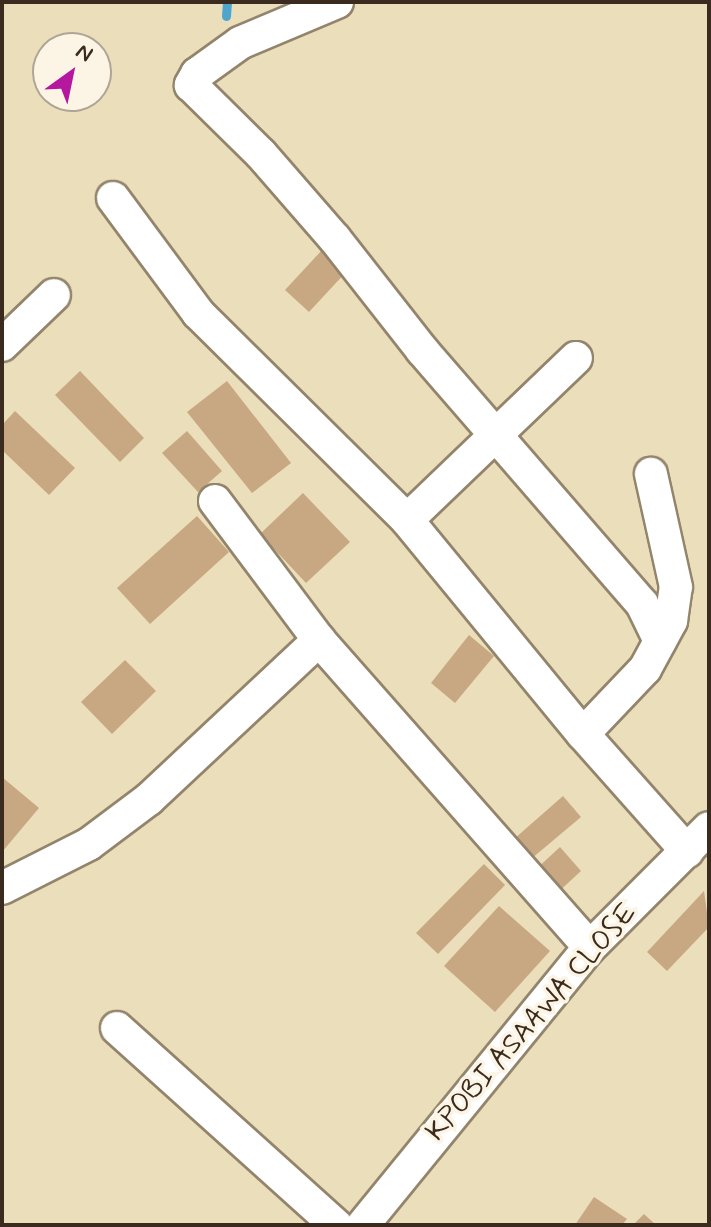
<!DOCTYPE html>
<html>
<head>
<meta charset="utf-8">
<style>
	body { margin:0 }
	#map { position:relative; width:711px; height:1227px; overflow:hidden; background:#ebdeba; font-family:Mynerve,sans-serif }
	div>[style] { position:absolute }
	.stream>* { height:9px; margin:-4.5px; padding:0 4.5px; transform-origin:4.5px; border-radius:4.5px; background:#4fa6cc }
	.building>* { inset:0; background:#c7a883 }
	.roads { filter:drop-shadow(2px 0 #93846c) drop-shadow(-2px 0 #93846c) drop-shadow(0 2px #93846c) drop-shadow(0 -2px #93846c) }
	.street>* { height:32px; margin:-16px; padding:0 16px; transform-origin:16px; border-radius:16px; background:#fff }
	span { translate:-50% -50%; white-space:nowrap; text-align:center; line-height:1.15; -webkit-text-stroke:7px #fcf5e5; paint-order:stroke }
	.street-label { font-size:28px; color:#3b2a1e }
	.frame { position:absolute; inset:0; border:4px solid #3b2a1e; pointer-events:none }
	.north { position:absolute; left:32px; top:32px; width:80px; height:80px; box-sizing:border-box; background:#fcf5e5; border:2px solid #afa495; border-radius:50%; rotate:33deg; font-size:22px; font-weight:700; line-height:32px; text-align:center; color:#3b2a1e }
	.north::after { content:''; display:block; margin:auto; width:28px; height:36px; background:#b5179e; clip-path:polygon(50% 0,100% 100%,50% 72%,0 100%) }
</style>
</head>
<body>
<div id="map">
	<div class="stream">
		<i style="left:226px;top:16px;width:14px;rotate:-86deg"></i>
	</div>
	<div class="building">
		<i style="clip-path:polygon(323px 249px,347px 271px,309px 312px,285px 290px)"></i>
		<i style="clip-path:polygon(80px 371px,144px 438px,120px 462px,55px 395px)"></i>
		<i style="clip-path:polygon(227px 381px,291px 463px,252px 493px,187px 412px)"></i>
		<i style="clip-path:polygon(15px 411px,75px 468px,49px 495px,2px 450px,2px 425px)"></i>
		<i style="clip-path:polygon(187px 431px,222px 471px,198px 492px,162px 453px)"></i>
		<i style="clip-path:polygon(303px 493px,350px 542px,306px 583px,260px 534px)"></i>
		<i style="clip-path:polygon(197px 516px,229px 552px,150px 624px,117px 588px)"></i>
		<i style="clip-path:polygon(469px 635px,494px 656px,455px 703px,431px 683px)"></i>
		<i style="clip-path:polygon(125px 660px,156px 691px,112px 734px,81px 702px)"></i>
		<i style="clip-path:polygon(2px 777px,39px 808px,2px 852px)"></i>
		<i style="clip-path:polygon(563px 796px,581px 817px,531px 859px,514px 839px)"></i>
		<i style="clip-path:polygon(560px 847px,581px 871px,555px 895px,533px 872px)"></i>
		<i style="clip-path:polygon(484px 864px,505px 885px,438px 954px,416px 933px)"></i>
		<i style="clip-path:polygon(704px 891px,709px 927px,667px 971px,647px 952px)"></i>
		<i style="clip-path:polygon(499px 906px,550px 951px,495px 1012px,444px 966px)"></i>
		<i style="clip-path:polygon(594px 1197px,627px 1219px,622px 1225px,575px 1225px)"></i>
		<i style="clip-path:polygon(644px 1214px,656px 1225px,633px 1225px)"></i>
	</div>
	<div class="roads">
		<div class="street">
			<i style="left:337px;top:2px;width:105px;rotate:157.1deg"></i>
			<i style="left:240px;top:43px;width:53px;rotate:144.2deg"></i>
			<i style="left:197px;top:74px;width:13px;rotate:119deg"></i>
			<i style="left:191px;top:85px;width:98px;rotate:44.6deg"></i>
			<i style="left:261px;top:154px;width:113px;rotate:49deg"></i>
			<i style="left:335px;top:239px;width:141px;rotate:51.9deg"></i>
			<i style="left:422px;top:350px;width:336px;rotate:49.1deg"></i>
			<i style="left:642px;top:604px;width:41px;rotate:64.1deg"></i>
			<i style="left:113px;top:198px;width:143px;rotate:53.5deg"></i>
			<i style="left:198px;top:313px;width:294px;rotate:44.7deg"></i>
			<i style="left:407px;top:520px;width:277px;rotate:50.6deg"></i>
			<i style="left:583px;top:734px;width:157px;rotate:48.4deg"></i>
			<i style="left:2px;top:345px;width:72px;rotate:-43.9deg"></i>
			<i style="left:215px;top:501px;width:174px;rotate:53.2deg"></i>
			<i style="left:319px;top:640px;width:409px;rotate:48.6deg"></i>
			<i style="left:407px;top:520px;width:234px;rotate:-43.8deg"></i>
			<i style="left:583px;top:734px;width:90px;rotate:-46.4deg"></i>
			<i style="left:645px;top:669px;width:55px;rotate:-61.6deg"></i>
			<i style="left:671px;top:621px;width:34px;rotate:-82deg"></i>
			<i style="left:676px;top:587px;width:116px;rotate:-102.5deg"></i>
			<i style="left:2px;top:888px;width:97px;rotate:-26.8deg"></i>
			<i style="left:89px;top:844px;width:75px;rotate:-36.9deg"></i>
			<i style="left:149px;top:799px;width:233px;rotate:-43.1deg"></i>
			<i style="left:117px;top:1028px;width:295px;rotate:42deg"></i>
			<i style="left:363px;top:1225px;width:359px;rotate:-50.8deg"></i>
			<i style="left:590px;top:947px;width:168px;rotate:-45deg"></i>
		</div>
	</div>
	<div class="street-label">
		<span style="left:532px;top:1023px;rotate:-49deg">KPOBI ASAAWA CLOSE</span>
	</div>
	<div class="frame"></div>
	<div class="north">N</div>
</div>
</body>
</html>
